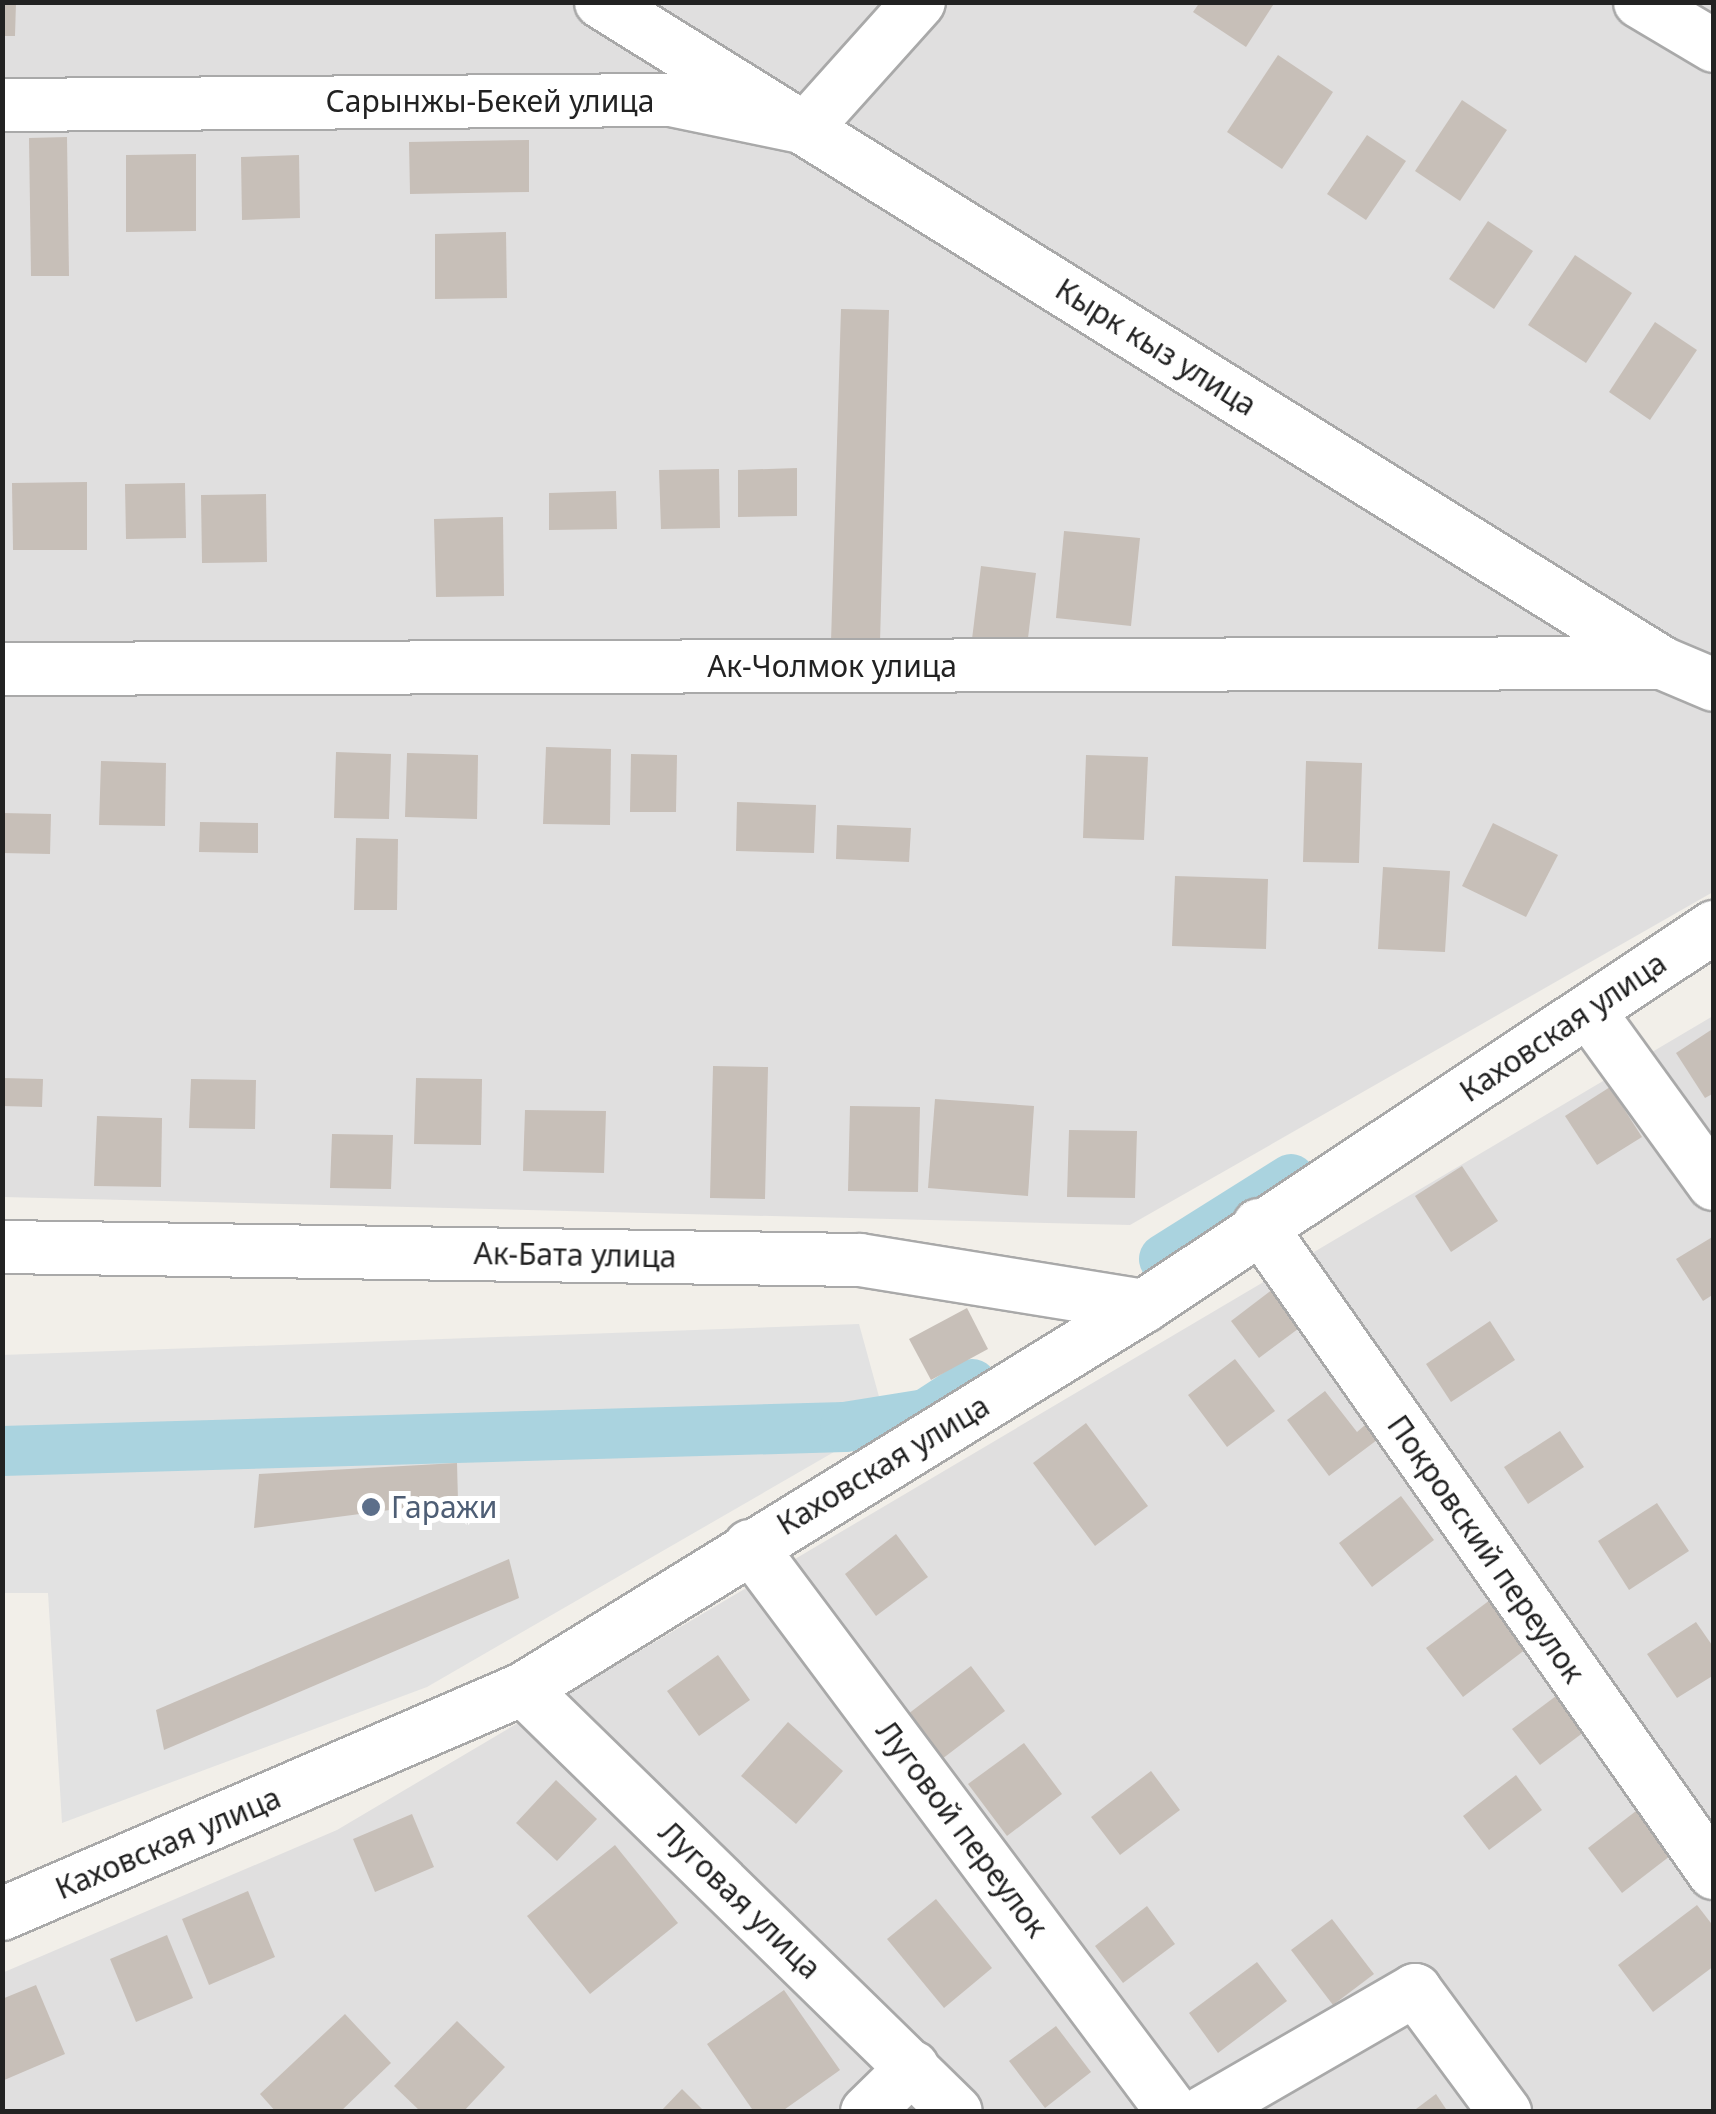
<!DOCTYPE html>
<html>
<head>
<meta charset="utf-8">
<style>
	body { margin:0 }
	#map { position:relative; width:1716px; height:2114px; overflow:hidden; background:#f2efe9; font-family:"Noto Sans",sans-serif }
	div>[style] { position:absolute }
	.residential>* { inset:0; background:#e0dfdf }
	.parking>* { inset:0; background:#e2e2e2 }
	.canal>* { height:50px; margin:-25px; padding:0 25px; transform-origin:25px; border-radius:25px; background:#aad3df }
	.building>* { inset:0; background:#c7bfb8 }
	.roads { filter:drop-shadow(2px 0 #a9a9a9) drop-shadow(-2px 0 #a9a9a9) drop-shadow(0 2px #a9a9a9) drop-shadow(0 -2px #a9a9a9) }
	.minor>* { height:52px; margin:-26px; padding:0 26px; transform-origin:26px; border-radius:26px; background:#fff }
	.dots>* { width:28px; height:28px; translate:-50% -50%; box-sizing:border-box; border:5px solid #fff; border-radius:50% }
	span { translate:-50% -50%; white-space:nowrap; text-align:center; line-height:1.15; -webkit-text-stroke:10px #fff; paint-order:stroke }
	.street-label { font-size:30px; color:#222 }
	.service-label { font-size:30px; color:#4e5e75 }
	.left { translate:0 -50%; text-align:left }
	.frame { position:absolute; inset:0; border:5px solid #222; pointer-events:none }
</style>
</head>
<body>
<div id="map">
	<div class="residential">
		<i style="clip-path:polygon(3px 3px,1713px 3px,1713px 892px,1130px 1225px,3px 1197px)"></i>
		<i style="clip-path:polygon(1713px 1016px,1713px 2111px,3px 2111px,2px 1973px,337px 1830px)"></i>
	</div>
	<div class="parking">
		<i style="clip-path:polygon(859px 1324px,886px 1422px,427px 1687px,62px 1823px,48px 1593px,3px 1593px,2px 1355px)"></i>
	</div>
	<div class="canal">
		<i style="left:1164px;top:1259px;width:150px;rotate:-32.2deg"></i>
		<i style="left:2px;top:1451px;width:843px;rotate:-1.63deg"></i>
		<i style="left:845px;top:1427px;width:82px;rotate:-9.1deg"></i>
		<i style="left:926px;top:1414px;width:55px;rotate:-33.1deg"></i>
	</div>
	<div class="building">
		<i style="clip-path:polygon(2px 2px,16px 2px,15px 36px,2px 36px)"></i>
		<i style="clip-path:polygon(1200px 2px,1275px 2px,1246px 47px,1193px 12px)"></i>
		<i style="clip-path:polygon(1278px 55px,1333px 92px,1282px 169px,1227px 132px)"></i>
		<i style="clip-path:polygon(1462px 100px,1507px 130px,1460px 201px,1415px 171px)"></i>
		<i style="clip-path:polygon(1367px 135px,1406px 161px,1366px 220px,1327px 194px)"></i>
		<i style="clip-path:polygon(67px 137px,69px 276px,31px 276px,29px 138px)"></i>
		<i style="clip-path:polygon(529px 140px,529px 192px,410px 194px,409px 142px)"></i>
		<i style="clip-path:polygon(196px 154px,196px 231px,126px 232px,126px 155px)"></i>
		<i style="clip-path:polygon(299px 155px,300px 218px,242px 220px,241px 157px)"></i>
		<i style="clip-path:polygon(1488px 221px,1533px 251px,1494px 309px,1449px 279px)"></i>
		<i style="clip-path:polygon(506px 232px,507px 298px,435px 299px,435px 234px)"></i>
		<i style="clip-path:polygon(1575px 255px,1632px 293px,1586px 363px,1528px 325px)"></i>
		<i style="clip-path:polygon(841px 309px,889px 310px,880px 643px,831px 642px)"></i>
		<i style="clip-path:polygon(1655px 322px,1697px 350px,1650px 420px,1609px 392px)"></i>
		<i style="clip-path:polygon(797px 468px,797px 516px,738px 517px,738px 470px)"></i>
		<i style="clip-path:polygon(719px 469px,720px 528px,661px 529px,659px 470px)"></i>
		<i style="clip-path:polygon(87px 482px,87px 550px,13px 550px,12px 483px)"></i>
		<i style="clip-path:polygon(185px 483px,186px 538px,126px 539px,125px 484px)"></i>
		<i style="clip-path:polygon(616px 491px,617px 529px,549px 530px,549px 493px)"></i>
		<i style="clip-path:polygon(266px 494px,267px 562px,202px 563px,201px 495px)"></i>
		<i style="clip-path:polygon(503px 517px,504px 596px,436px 597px,434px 519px)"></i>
		<i style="clip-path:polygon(1064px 531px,1140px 538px,1131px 626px,1056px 618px)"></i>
		<i style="clip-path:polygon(981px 566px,1036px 573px,1027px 646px,972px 639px)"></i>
		<i style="clip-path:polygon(546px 747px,611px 749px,610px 825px,543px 824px)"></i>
		<i style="clip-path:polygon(336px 752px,391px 754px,389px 819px,334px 818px)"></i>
		<i style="clip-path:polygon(407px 753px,478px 755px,477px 819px,405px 817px)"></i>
		<i style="clip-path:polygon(631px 754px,677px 755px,676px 812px,630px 812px)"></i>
		<i style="clip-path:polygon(1086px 755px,1148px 757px,1144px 840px,1083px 838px)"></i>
		<i style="clip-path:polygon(101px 761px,166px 763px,165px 826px,99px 825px)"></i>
		<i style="clip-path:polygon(1306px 761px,1362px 763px,1359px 863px,1303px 862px)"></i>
		<i style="clip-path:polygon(737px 802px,816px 805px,814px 853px,736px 851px)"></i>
		<i style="clip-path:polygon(2px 813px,51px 814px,50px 854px,2px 853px)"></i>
		<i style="clip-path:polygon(200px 822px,258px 823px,258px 853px,199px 852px)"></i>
		<i style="clip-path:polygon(1493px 823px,1558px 855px,1526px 917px,1462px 886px)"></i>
		<i style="clip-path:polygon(837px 825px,911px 828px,909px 862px,836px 859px)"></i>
		<i style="clip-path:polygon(356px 838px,398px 839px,397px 910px,354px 910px)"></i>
		<i style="clip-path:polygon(1383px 867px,1450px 871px,1445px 952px,1378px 949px)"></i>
		<i style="clip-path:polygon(1175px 876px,1268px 879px,1266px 949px,1172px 946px)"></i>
		<i style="clip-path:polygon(1714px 1028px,1714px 1093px,1705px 1098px,1676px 1053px)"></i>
		<i style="clip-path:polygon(713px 1066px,768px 1067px,765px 1199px,710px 1198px)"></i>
		<i style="clip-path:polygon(2px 1078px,43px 1079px,42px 1107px,2px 1106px)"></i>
		<i style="clip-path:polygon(416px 1078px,482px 1079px,481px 1145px,414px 1144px)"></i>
		<i style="clip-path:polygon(191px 1079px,256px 1080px,255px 1129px,189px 1128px)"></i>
		<i style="clip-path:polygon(1610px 1087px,1642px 1137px,1597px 1165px,1565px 1116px)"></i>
		<i style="clip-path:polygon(935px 1099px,1034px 1106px,1028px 1196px,928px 1188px)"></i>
		<i style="clip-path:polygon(850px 1106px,920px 1107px,918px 1192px,848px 1191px)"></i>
		<i style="clip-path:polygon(525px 1110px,606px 1111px,604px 1173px,523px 1171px)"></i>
		<i style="clip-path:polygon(97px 1116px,162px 1118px,161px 1187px,94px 1186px)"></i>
		<i style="clip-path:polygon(1069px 1130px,1137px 1131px,1135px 1198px,1067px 1197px)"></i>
		<i style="clip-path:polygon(332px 1134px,393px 1135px,391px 1189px,330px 1188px)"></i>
		<i style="clip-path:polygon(1462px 1166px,1498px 1221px,1451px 1252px,1415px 1196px)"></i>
		<i style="clip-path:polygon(1714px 1236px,1714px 1294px,1703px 1301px,1676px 1259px)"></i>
		<i style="clip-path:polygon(1277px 1286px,1306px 1323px,1259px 1358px,1231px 1321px)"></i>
		<i style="clip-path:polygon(967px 1308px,988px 1349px,931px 1380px,909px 1339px)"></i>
		<i style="clip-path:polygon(1490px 1321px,1515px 1360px,1451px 1402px,1426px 1364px)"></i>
		<i style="clip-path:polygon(1235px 1359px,1275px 1411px,1227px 1447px,1188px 1395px)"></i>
		<i style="clip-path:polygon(1325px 1391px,1357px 1432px,1365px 1425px,1377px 1440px,1329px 1476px,1287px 1420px)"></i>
		<i style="clip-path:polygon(1086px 1423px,1148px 1506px,1095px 1546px,1033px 1463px)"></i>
		<i style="clip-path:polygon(1560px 1431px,1584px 1467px,1528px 1504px,1504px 1467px)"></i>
		<i style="clip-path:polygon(457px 1463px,458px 1501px,254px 1528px,259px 1474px)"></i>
		<i style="clip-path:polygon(1401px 1496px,1434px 1540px,1372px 1587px,1339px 1543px)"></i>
		<i style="clip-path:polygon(1657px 1503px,1689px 1551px,1629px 1590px,1598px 1541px)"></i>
		<i style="clip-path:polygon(896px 1534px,928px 1577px,876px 1616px,845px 1574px)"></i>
		<i style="clip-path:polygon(509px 1559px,519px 1598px,164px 1750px,156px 1710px)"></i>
		<i style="clip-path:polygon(1498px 1594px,1535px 1642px,1463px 1697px,1426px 1648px)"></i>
		<i style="clip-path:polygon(1696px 1622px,1714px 1648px,1714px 1675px,1677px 1698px,1647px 1654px)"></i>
		<i style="clip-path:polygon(718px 1655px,750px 1700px,699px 1736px,667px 1691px)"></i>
		<i style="clip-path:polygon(971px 1666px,1005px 1711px,942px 1759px,908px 1714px)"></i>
		<i style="clip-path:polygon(1560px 1693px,1588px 1729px,1540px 1765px,1512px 1729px)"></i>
		<i style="clip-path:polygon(788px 1722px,843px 1771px,796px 1824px,741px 1776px)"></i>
		<i style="clip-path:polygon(1024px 1743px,1062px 1794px,1007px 1836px,968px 1784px)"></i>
		<i style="clip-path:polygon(1151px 1771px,1180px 1810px,1120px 1855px,1091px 1817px)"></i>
		<i style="clip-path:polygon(1516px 1775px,1542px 1810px,1489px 1850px,1463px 1816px)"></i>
		<i style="clip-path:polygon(556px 1780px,597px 1819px,557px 1861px,516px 1823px)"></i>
		<i style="clip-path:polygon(1636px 1811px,1670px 1856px,1622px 1893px,1588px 1848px)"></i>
		<i style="clip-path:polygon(412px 1814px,434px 1867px,375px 1892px,353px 1839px)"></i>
		<i style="clip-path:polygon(615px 1845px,678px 1923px,590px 1994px,527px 1916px)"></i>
		<i style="clip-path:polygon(248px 1891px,275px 1957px,209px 1985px,182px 1919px)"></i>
		<i style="clip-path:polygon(936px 1899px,992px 1968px,944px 2008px,887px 1939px)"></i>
		<i style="clip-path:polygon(1697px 1905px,1714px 1927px,1714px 1966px,1653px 2012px,1618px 1965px)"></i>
		<i style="clip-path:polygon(1147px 1906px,1175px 1944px,1123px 1983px,1095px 1946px)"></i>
		<i style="clip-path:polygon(1332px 1919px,1374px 1974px,1333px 2005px,1291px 1950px)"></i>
		<i style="clip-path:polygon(167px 1935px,193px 1998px,136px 2022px,110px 1959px)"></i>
		<i style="clip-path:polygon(1257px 1962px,1287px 2001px,1218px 2053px,1189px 2013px)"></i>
		<i style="clip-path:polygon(36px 1985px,65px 2054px,2px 2081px,2px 1999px)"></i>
		<i style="clip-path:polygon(784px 1990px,840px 2070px,781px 2112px,754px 2112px,707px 2044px)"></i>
		<i style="clip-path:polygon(345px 2014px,391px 2063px,340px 2112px,276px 2112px,260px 2094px)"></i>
		<i style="clip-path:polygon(457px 2021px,505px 2067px,463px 2112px,421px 2112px,394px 2086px)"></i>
		<i style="clip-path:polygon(1056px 2026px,1091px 2072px,1045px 2108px,1009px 2061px)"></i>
		<i style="clip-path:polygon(682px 2089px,705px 2112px,660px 2112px)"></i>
		<i style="clip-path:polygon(1436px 2094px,1448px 2112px,1412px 2112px)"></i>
	</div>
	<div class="roads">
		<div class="minor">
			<i style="left:601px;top:2px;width:1250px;rotate:31.92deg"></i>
			<i style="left:1662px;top:663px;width:56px;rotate:22.9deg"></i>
			<i style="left:1640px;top:2px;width:86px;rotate:30.7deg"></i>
			<i style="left:2px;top:105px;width:669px;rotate:-0.43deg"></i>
			<i style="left:671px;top:100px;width:138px;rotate:11.7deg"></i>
			<i style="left:806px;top:128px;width:169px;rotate:-48.1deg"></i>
			<i style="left:2px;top:669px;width:1660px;rotate:-0.21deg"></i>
			<i style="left:1590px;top:1013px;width:211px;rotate:54.1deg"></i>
			<i style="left:1259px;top:1225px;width:792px;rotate:54.92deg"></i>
			<i style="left:2px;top:1247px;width:858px;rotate:0.87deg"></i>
			<i style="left:860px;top:1260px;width:288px;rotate:9.2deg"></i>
			<i style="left:750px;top:1546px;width:707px;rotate:53.23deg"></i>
			<i style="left:523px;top:1689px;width:605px;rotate:44.33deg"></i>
			<i style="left:2px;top:1914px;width:568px;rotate:-23.36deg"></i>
			<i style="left:523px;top:1689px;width:730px;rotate:-31.66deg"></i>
			<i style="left:1144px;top:1306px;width:685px;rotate:-33.62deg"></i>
			<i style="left:867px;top:2112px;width:64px;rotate:-44.4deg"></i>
			<i style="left:1204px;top:2112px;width:244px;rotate:-30deg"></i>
			<i style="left:1415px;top:1990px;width:152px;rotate:53.6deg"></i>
		</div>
	</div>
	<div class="dots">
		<i style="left:371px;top:1507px;background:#5c6f8a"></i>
	</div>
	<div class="street-label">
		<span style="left:490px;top:101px">Сарынжы-Бекей улица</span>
		<span style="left:1156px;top:347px;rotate:32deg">Кырк кыз улица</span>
		<span style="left:832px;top:666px">Ак-Чолмок улица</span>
		<span style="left:1563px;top:1027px;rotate:-34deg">Каховская улица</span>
		<span style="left:575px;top:1255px;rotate:1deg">Ак-Бата улица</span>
		<span style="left:883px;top:1465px;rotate:-31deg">Каховская улица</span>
		<span style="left:1486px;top:1549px;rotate:55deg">Покровский переулок</span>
		<span style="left:962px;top:1829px;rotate:53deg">Луговой переулок</span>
		<span style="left:168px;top:1843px;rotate:-23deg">Каховская улица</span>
		<span style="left:740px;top:1900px;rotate:44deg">Луговая улица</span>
	</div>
	<div class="service-label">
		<span class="left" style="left:391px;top:1507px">Гаражи</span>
	</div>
	<div class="frame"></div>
</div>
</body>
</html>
